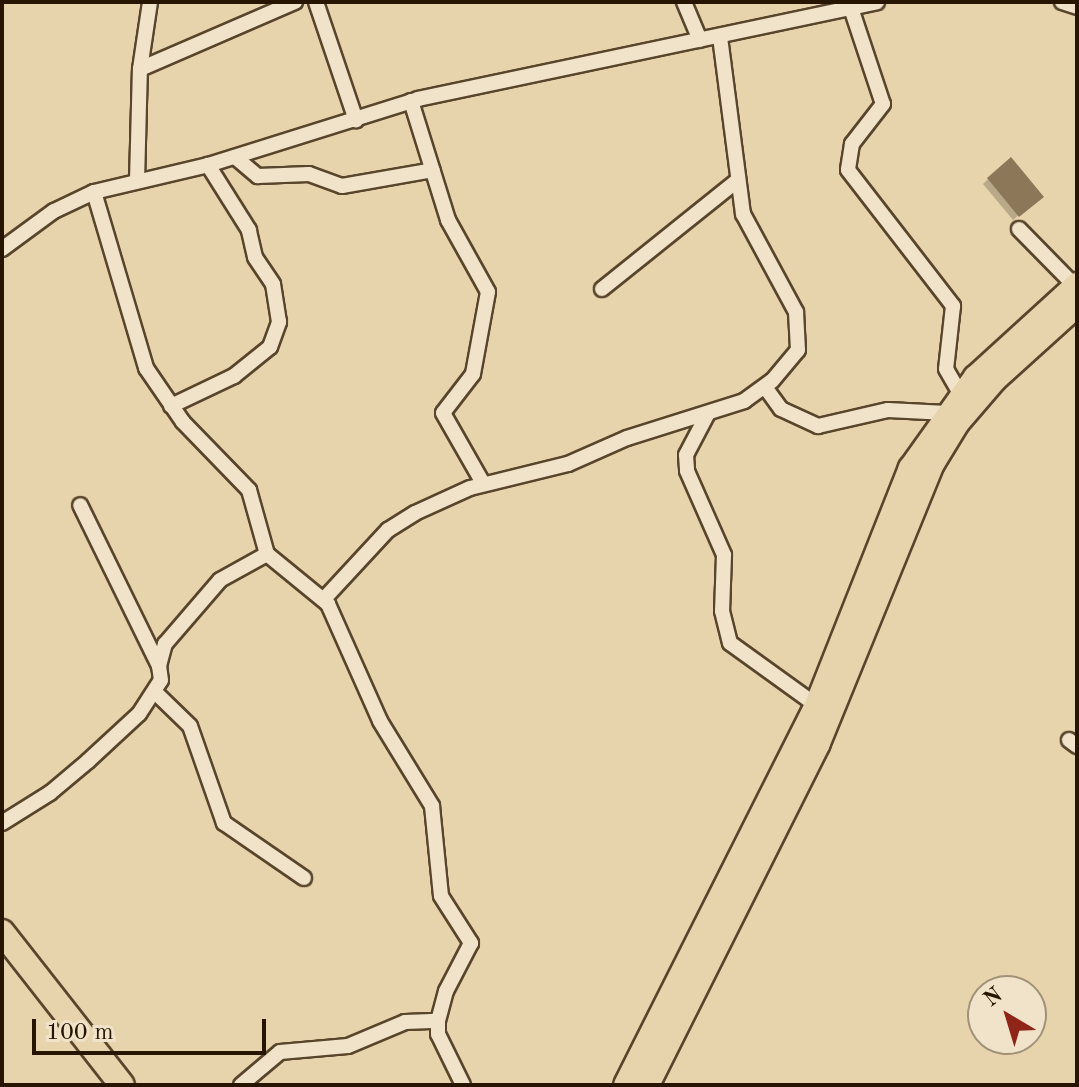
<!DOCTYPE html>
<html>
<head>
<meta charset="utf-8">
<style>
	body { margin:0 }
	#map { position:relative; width:1079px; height:1087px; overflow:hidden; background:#e8d4ac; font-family:"Old Standard TT",serif }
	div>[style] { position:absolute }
	.shadow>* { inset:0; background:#0003 }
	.building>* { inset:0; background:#8c7859 }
	.roads { filter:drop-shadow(2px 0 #58452b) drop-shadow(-2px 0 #58452b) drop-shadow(0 2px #58452b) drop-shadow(0 -2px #58452b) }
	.minor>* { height:14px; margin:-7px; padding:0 7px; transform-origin:7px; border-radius:7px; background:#f0e3c9 }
	.primary>* { height:22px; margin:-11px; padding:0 11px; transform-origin:11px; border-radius:11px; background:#e8d4ac }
	.trunk>* { height:24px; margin:-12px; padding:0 12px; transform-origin:12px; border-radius:12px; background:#e8d4ac }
	span { translate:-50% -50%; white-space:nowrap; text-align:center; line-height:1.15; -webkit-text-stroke:6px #f0e3c9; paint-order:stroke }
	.frame { position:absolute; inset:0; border:4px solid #281500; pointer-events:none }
	.north { position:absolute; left:967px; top:975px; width:80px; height:80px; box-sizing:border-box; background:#f0e3c9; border:2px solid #a09179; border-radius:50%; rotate:322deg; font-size:22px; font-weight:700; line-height:32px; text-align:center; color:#281500 }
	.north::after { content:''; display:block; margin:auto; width:28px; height:36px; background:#8f2418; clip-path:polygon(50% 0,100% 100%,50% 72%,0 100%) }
	.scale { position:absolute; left:32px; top:1019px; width:234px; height:36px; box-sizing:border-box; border:4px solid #281500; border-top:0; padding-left:10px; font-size:24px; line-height:28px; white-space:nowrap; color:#281500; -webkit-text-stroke:6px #f0e3c9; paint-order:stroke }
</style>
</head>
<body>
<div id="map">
	<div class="shadow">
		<i style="clip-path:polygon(988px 179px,1036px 201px,1013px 220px,983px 184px)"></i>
	</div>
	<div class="building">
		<i style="clip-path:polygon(1011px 157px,1044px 197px,1019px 217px,987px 178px)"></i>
	</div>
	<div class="roads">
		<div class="minor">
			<i style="left:316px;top:2px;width:125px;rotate:71.3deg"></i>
			<i style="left:684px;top:2px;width:41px;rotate:67.2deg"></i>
			<i style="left:1062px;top:2px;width:16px;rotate:18deg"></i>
			<i style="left:851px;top:8px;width:101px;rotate:71.6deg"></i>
			<i style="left:883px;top:104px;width:51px;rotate:127.8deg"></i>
			<i style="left:852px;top:144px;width:26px;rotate:99deg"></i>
			<i style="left:848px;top:170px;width:172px;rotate:52.3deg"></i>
			<i style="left:953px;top:306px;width:63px;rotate:96.3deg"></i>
			<i style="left:946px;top:369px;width:30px;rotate:60deg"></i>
			<i style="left:140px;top:69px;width:169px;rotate:-23.4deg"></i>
			<i style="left:411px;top:101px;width:125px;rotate:72.7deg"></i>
			<i style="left:448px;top:220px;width:82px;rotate:60.9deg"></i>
			<i style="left:488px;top:292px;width:83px;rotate:100.4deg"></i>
			<i style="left:473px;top:374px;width:49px;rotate:127.6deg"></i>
			<i style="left:443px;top:413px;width:81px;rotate:60.3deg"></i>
			<i style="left:235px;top:157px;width:30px;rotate:40deg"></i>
			<i style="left:258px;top:176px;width:51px;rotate:-2.2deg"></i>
			<i style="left:309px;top:174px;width:35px;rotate:20deg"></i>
			<i style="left:342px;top:186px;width:92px;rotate:-10deg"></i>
			<i style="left:137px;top:181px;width:112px;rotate:-88.5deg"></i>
			<i style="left:140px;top:69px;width:68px;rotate:-81.5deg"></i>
			<i style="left:94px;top:192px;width:184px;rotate:73.5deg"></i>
			<i style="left:146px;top:368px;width:65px;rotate:55.6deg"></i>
			<i style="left:183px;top:422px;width:95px;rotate:45.9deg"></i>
			<i style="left:249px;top:490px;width:66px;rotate:74.3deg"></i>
			<i style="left:267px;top:554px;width:79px;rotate:39.3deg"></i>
			<i style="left:328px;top:604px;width:128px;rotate:66deg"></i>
			<i style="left:380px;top:721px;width:100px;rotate:58.5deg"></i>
			<i style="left:432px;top:806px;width:90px;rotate:84.3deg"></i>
			<i style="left:441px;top:896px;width:56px;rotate:57.4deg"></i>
			<i style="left:471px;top:943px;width:54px;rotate:117.5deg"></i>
			<i style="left:446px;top:991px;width:31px;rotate:105deg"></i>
			<i style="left:438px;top:1021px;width:13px;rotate:90deg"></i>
			<i style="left:438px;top:1034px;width:57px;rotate:63.9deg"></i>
			<i style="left:1019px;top:229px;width:80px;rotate:45.5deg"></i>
			<i style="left:2px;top:249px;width:64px;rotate:-36.2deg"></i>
			<i style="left:54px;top:211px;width:44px;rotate:-25.4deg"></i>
			<i style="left:94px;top:192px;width:117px;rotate:-13.3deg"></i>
			<i style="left:208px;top:165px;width:220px;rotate:-17.4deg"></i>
			<i style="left:418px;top:99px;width:469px;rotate:-11.9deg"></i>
			<i style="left:602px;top:289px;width:174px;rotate:-38.7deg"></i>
			<i style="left:765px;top:387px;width:27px;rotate:54deg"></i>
			<i style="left:781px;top:409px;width:41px;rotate:24.7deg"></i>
			<i style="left:818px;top:426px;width:72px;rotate:-12.9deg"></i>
			<i style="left:888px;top:410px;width:59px;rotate:2.9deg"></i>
			<i style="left:171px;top:406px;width:70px;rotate:-25.5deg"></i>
			<i style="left:234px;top:376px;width:46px;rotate:-38.9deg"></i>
			<i style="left:270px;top:347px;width:27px;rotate:-70deg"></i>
			<i style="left:279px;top:322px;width:38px;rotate:-99deg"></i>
			<i style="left:273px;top:284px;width:32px;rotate:-124deg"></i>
			<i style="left:255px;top:257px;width:28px;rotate:-103deg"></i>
			<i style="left:249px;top:230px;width:77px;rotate:-122.2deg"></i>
			<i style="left:707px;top:415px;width:45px;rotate:117.7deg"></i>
			<i style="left:686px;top:455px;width:16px;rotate:86deg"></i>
			<i style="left:687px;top:471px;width:92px;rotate:66.2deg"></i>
			<i style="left:724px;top:555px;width:56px;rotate:92deg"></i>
			<i style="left:722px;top:611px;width:33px;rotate:76deg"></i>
			<i style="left:730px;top:643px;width:106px;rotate:35.8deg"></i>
			<i style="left:324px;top:599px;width:94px;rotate:-47.2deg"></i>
			<i style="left:388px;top:530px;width:32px;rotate:-32deg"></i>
			<i style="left:415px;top:513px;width:60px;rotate:-24.4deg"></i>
			<i style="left:470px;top:488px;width:101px;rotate:-13.8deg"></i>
			<i style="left:568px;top:464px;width:64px;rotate:-23.8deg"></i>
			<i style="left:627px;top:438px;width:123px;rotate:-17.5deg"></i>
			<i style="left:744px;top:401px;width:34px;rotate:-36deg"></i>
			<i style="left:772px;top:381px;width:40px;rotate:-50deg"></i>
			<i style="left:798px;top:350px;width:38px;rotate:-93deg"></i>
			<i style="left:796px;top:312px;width:111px;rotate:-118.4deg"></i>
			<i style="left:743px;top:214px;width:179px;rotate:-97.4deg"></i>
			<i style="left:159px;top:666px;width:23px;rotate:-75deg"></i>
			<i style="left:165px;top:644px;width:84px;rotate:-49.3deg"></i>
			<i style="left:220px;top:580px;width:54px;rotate:-29deg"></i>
			<i style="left:156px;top:693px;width:47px;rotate:44.1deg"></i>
			<i style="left:190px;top:726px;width:103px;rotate:70.7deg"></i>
			<i style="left:224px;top:823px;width:97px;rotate:34.5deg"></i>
			<i style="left:1069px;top:740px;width:10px;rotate:37deg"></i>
			<i style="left:2px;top:823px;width:57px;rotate:-32deg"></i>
			<i style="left:50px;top:793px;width:50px;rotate:-40.1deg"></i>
			<i style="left:88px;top:761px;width:69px;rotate:-42.7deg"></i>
			<i style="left:139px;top:714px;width:40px;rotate:-57.1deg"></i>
			<i style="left:161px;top:680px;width:14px;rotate:-98deg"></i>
			<i style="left:159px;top:666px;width:179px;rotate:-116.1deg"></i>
			<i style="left:241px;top:1085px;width:51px;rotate:-40.2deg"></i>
			<i style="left:280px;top:1052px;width:68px;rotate:-5deg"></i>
			<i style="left:348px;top:1046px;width:62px;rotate:-22.8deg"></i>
			<i style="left:405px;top:1022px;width:33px;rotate:-2deg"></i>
		</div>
		<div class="primary">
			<i style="left:625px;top:1085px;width:425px;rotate:-63.3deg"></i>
			<i style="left:816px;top:705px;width:255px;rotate:-68.4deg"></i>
			<i style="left:910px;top:468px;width:112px;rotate:-54.5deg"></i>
			<i style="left:975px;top:377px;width:138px;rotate:-42.4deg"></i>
			<i style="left:648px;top:1085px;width:382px;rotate:-63.4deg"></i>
			<i style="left:819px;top:743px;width:301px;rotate:-67.8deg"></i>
			<i style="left:933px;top:464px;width:48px;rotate:-58.6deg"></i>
			<i style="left:958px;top:423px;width:57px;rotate:-49.3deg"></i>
			<i style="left:995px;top:380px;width:110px;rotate:-42.1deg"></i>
		</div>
		<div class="trunk">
			<i style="left:2px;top:932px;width:194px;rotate:51.9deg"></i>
		</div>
	</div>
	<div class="frame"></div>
	<div class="north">N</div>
	<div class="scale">100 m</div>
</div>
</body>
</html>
